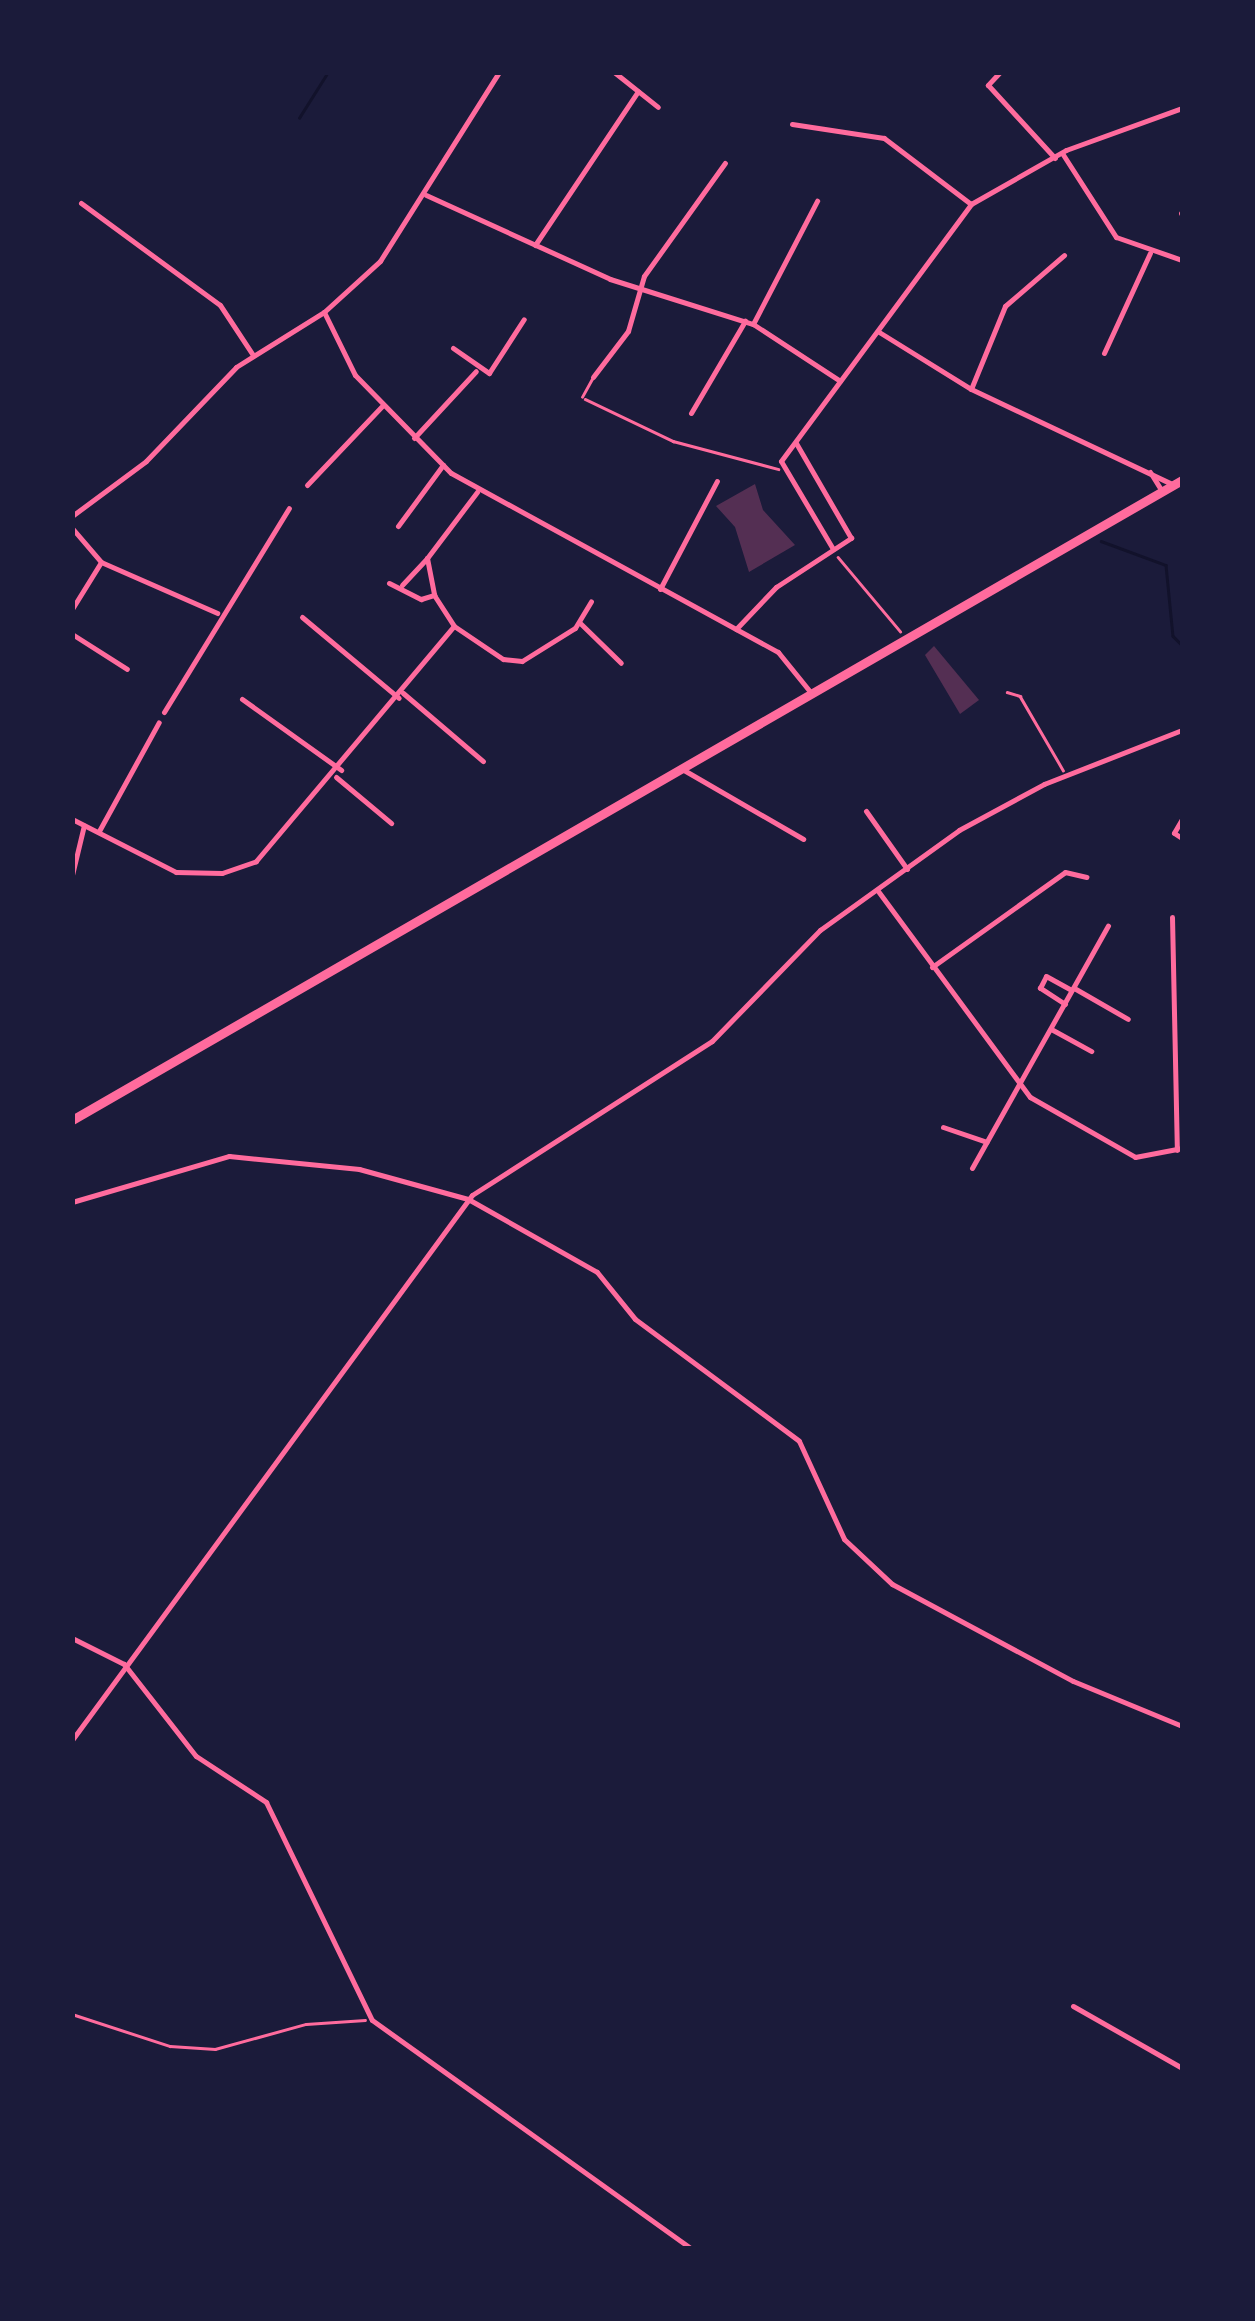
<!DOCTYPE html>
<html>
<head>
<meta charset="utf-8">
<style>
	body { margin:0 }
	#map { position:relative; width:1255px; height:2321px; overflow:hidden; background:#1b1b3a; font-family:"Work Sans",sans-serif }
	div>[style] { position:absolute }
	.stream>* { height:2.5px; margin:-1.25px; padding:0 1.25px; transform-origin:1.25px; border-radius:1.25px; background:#12122b }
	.building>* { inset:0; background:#542f53 }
	.path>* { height:2.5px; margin:-1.25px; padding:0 1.25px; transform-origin:1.25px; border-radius:1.25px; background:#ff6b9d }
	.service>* { height:2.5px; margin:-1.25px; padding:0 1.25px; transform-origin:1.25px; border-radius:1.25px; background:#ff6b9d }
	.minor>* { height:5px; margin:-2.5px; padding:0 2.5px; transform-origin:2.5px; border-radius:2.5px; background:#ff6b9d }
	.primary>* { height:9px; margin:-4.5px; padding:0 4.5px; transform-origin:4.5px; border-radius:4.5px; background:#ff6b9d }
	span { translate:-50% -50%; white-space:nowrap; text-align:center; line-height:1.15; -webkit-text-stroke:8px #1b1b3a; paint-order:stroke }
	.frame { position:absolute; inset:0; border:75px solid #1b1b3a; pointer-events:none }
</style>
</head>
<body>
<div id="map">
	<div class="stream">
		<i style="left:299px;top:118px;width:54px;rotate:-57.8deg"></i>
		<i style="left:1101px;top:541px;width:69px;rotate:20.3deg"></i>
		<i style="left:1166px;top:565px;width:71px;rotate:84.4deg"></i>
		<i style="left:1173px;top:636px;width:13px;rotate:45deg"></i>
	</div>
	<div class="building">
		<i style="clip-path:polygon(755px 484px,763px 510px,795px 545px,749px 572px,735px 527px,716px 506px)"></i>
		<i style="clip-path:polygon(934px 646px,979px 700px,960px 714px,925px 655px)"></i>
	</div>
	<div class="path">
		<i style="left:585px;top:399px;width:98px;rotate:25.5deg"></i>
		<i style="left:673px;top:441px;width:109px;rotate:14.9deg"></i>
		<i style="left:838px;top:557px;width:97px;rotate:50deg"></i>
		<i style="left:1007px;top:692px;width:14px;rotate:17deg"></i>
		<i style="left:1020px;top:696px;width:86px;rotate:59.8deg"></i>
		<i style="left:72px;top:2014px;width:103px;rotate:18.1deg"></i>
		<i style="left:170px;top:2046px;width:45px;rotate:3.8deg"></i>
		<i style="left:215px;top:2049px;width:94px;rotate:-15.4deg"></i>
		<i style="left:306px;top:2024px;width:59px;rotate:-3.9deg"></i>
	</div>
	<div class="service">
		<i style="left:582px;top:397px;width:23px;rotate:-61deg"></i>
	</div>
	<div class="minor">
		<i style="left:614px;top:72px;width:56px;rotate:38.5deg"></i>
		<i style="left:1000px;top:72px;width:18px;rotate:133deg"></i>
		<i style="left:988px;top:85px;width:99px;rotate:47.5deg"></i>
		<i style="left:792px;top:124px;width:93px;rotate:8.7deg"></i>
		<i style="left:884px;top:138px;width:109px;rotate:37.2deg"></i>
		<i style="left:1062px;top:153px;width:100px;rotate:57.3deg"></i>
		<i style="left:1116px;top:237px;width:70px;rotate:19.2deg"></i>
		<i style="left:426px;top:195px;width:202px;rotate:24.5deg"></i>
		<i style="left:610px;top:279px;width:150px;rotate:17.5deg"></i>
		<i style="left:753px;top:324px;width:104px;rotate:33.2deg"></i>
		<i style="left:81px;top:203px;width:172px;rotate:36.3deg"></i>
		<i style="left:220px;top:305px;width:60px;rotate:56.6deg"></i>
		<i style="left:1181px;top:213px;width:1px"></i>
		<i style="left:535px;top:245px;width:185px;rotate:-56.2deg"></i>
		<i style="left:324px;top:312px;width:70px;rotate:63.8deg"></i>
		<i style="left:355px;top:375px;width:137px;rotate:45.6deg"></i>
		<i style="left:451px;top:473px;width:373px;rotate:28.7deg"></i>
		<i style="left:778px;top:652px;width:54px;rotate:51deg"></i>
		<i style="left:753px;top:324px;width:139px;rotate:-62.5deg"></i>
		<i style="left:879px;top:332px;width:108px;rotate:31.8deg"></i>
		<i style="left:971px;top:389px;width:222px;rotate:25.3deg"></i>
		<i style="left:453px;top:348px;width:44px;rotate:34.8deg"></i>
		<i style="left:489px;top:373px;width:64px;rotate:-57.1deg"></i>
		<i style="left:1104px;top:353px;width:110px;rotate:-65.3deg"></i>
		<i style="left:593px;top:377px;width:58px;rotate:-52.7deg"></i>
		<i style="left:628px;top:331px;width:57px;rotate:-73.8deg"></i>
		<i style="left:644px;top:276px;width:139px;rotate:-54.4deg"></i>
		<i style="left:971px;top:389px;width:90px;rotate:-67.7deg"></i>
		<i style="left:1005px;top:306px;width:78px;rotate:-40.8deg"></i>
		<i style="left:691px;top:413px;width:107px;rotate:-59.6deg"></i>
		<i style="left:414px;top:438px;width:91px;rotate:-47.2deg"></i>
		<i style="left:1150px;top:472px;width:22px;rotate:58deg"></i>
		<i style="left:307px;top:485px;width:109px;rotate:-46.5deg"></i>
		<i style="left:477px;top:492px;width:83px;rotate:127.1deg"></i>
		<i style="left:427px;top:558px;width:38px;rotate:79deg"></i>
		<i style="left:434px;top:595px;width:37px;rotate:57deg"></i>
		<i style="left:454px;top:626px;width:59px;rotate:34deg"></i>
		<i style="left:503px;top:659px;width:19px;rotate:6deg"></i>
		<i style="left:522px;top:661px;width:62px;rotate:-31.9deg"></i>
		<i style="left:575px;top:628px;width:31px;rotate:-59deg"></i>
		<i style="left:72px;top:516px;width:92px;rotate:-36.6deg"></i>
		<i style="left:146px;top:461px;width:130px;rotate:-46.2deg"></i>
		<i style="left:236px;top:367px;width:104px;rotate:-32deg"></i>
		<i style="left:324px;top:312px;width:76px;rotate:-42.3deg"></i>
		<i style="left:380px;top:261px;width:223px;rotate:-57.8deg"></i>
		<i style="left:398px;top:526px;width:76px;rotate:-53.6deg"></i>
		<i style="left:72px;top:528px;width:45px;rotate:49.5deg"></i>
		<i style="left:101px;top:562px;width:127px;rotate:23.7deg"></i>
		<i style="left:833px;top:549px;width:102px;rotate:-120.6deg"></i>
		<i style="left:781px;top:461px;width:320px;rotate:-53.5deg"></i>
		<i style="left:971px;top:204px;width:109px;rotate:-29.6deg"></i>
		<i style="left:1066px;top:150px;width:123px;rotate:-19.9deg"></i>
		<i style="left:389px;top:583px;width:36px;rotate:27deg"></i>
		<i style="left:421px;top:599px;width:14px;rotate:-17deg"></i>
		<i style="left:402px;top:585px;width:37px;rotate:-47deg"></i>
		<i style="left:660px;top:589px;width:122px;rotate:-62.2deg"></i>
		<i style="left:72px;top:609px;width:55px;rotate:-58.3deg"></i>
		<i style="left:302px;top:617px;width:126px;rotate:39.9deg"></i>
		<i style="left:580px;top:623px;width:57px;rotate:44.3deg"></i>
		<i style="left:736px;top:629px;width:58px;rotate:-46.4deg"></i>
		<i style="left:776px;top:587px;width:90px;rotate:-33.2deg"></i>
		<i style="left:851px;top:538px;width:110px;rotate:-120.1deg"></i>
		<i style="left:72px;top:634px;width:65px;rotate:32.5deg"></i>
		<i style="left:403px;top:693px;width:105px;rotate:40.4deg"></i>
		<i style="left:242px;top:699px;width:122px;rotate:35.6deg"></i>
		<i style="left:164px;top:712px;width:239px;rotate:-58.5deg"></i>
		<i style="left:682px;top:769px;width:140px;rotate:30deg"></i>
		<i style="left:336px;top:777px;width:72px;rotate:39.9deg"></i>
		<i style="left:866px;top:811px;width:71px;rotate:54.7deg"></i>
		<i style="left:72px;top:819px;width:117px;rotate:27deg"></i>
		<i style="left:176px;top:872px;width:46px;rotate:1.2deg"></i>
		<i style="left:222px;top:873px;width:36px;rotate:-19deg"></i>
		<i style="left:256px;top:861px;width:307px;rotate:-49.9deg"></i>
		<i style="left:1182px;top:819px;width:16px;rotate:120deg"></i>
		<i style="left:1174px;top:833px;width:9px;rotate:32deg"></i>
		<i style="left:99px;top:831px;width:124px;rotate:-61.2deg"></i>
		<i style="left:72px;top:875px;width:51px;rotate:-76.5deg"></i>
		<i style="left:878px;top:891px;width:256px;rotate:53.6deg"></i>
		<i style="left:1030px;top:1097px;width:121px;rotate:29.7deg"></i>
		<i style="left:1135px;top:1157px;width:48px;rotate:-10.8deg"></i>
		<i style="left:1172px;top:917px;width:233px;rotate:88.8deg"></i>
		<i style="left:932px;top:967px;width:163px;rotate:-35.5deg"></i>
		<i style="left:1065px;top:872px;width:22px;rotate:13deg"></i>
		<i style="left:1074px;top:988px;width:62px;rotate:29.9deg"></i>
		<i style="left:1065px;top:1004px;width:30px;rotate:-147deg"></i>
		<i style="left:1040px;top:988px;width:13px;rotate:-63deg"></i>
		<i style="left:1046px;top:976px;width:29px;rotate:29deg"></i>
		<i style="left:1051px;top:1029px;width:46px;rotate:28.8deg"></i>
		<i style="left:943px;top:1127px;width:46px;rotate:18.8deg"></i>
		<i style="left:972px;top:1168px;width:278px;rotate:-60.7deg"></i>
		<i style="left:72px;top:1202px;width:164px;rotate:-16.3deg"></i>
		<i style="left:229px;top:1156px;width:131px;rotate:5.7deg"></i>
		<i style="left:359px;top:1169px;width:113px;rotate:15.4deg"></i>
		<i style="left:468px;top:1199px;width:148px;rotate:29.5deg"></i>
		<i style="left:597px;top:1272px;width:60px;rotate:51deg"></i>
		<i style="left:635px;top:1319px;width:204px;rotate:36.6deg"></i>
		<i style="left:799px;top:1441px;width:108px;rotate:65.3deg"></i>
		<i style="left:844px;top:1539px;width:66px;rotate:43.2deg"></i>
		<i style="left:892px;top:1584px;width:205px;rotate:28.2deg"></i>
		<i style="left:1073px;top:1681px;width:118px;rotate:22.4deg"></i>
		<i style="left:72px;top:1638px;width:58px;rotate:26.6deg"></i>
		<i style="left:124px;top:1664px;width:117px;rotate:52deg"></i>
		<i style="left:196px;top:1756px;width:84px;rotate:33.3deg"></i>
		<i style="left:266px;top:1802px;width:242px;rotate:64.1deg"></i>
		<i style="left:372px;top:2020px;width:392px;rotate:35.6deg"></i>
		<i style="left:72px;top:1740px;width:676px;rotate:-53.72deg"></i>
		<i style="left:472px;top:1195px;width:285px;rotate:-32.7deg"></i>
		<i style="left:712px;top:1041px;width:155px;rotate:-45.8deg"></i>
		<i style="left:820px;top:930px;width:171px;rotate:-35.7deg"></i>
		<i style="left:959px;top:830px;width:97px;rotate:-28.4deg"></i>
		<i style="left:1044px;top:784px;width:148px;rotate:-21.4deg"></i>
		<i style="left:1073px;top:2006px;width:125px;rotate:29.6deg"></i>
	</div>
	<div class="primary">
		<i style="left:72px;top:1120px;width:1281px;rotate:-29.97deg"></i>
	</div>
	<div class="frame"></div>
</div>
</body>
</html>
